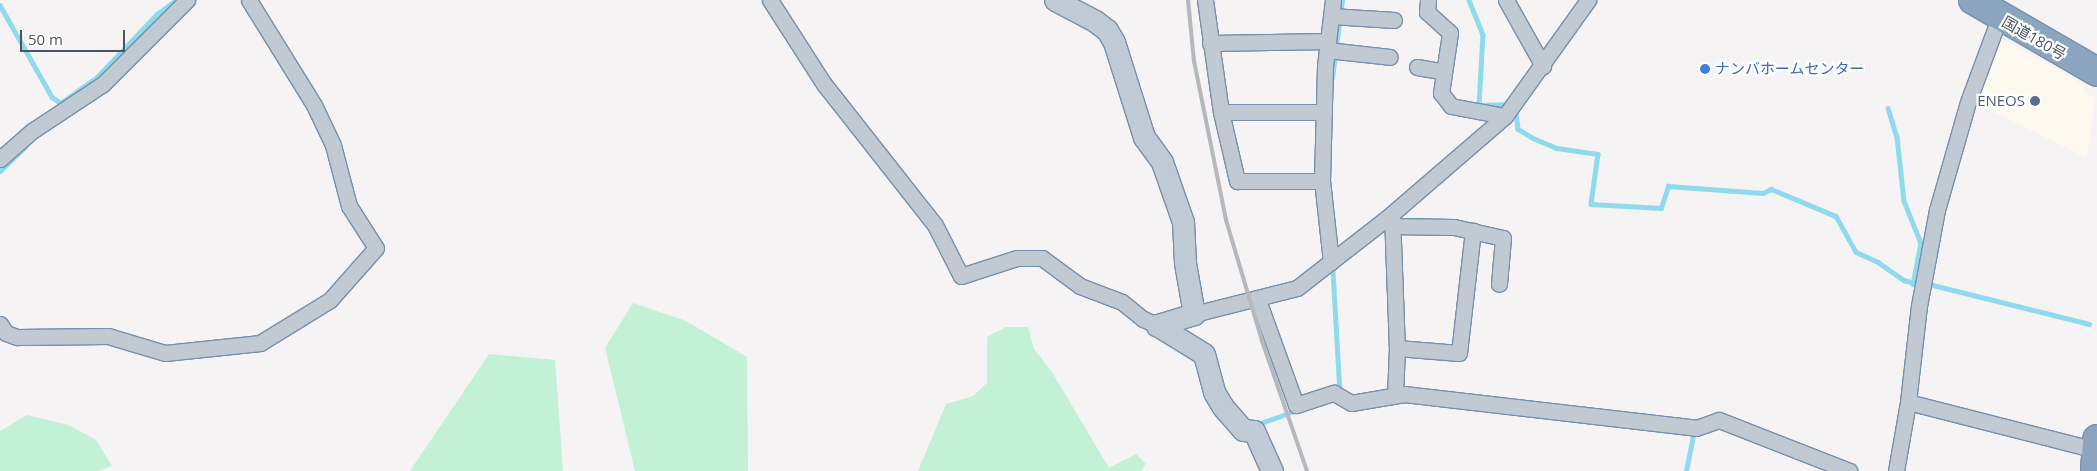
<!DOCTYPE html>
<html>
<head>
<meta charset="utf-8">
<style>
	body { margin:0 }
	#map { position:relative; width:2097px; height:471px; overflow:hidden; background:#f5f3f3; font-family:"Open Sans","Noto Sans JP",sans-serif }
	div>[style] { position:absolute }
	.commercial>* { inset:0; background:#fdf9ef }
	.green>* { inset:0; background:#c3f1d5 }
	.stream>* { height:4.5px; margin:-2.25px; padding:0 2.25px; transform-origin:2.25px; border-radius:2.25px; background:#90daee }
	.roads { filter:drop-shadow(1px 0 #7690ad) drop-shadow(-1px 0 #7690ad) drop-shadow(0 1px #7690ad) drop-shadow(0 -1px #7690ad) }
	.street>* { height:15px; margin:-7.5px; padding:0 7.5px; transform-origin:7.5px; border-radius:7.5px; background:#c1cad2 }
	.secondary>* { height:21px; margin:-10.5px; padding:0 10.5px; transform-origin:10.5px; border-radius:10.5px; background:#c1cbd6 }
	.highway>* { height:28px; margin:-14px; padding:0 14px; transform-origin:14px; border-radius:14px; background:#8ba5c1 }
	.rail>* { height:4px; margin:-2px; padding:0 2px; transform-origin:2px; border-radius:2px; background:#b5b8bd }
	.dots>* { width:14px; height:14px; translate:-50% -50%; box-sizing:border-box; border:2px solid #fff; border-radius:50% }
	span { translate:-50% -50%; white-space:nowrap; text-align:center; line-height:1.15; -webkit-text-stroke:4.5px #fff; paint-order:stroke }
	.street-label { font-size:15px; color:#4a5661 }
	.shop-label { font-size:15px; color:#366cbe }
	.left { translate:0 -50%; text-align:left }
	.service-label { font-size:15px; color:#4e5e75 }
	.right { translate:-100% -50%; text-align:right }
	.scale { position:absolute; left:20px; top:30px; width:105px; height:22px; box-sizing:border-box; border:2px solid #4a5661; border-top:0; padding-left:6px; font-size:15px; line-height:18px; white-space:nowrap; color:#4a5661; -webkit-text-stroke:4px #fff; paint-order:stroke }
</style>
</head>
<body>
<div id="map">
	<div class="commercial">
		<i style="clip-path:polygon(2004px 41px,2071px 77px,2085px 87px,2084px 92px,2095px 98px,2087px 158px,1975px 103px,1993px 50px)"></i>
	</div>
	<div class="green">
		<i style="clip-path:polygon(633px 303px,686px 321px,747px 357px,748px 471px,635px 471px,605px 348px)"></i>
		<i style="clip-path:polygon(1006px 327px,1028px 327px,1034px 349px,1052px 372px,1109px 468px,1136px 454px,1146px 464px,1141px 471px,918px 471px,946px 404px,973px 396px,987px 383px,987px 337px)"></i>
		<i style="clip-path:polygon(489px 354px,555px 360px,563px 471px,410px 471px)"></i>
		<i style="clip-path:polygon(27px 415px,69px 425px,96px 440px,112px 466px,98px 471px,0 471px,0 431px)"></i>
	</div>
	<div class="stream">
		<i style="left:1469px;top:0;width:37px;rotate:68deg"></i>
		<i style="left:1483px;top:34px;width:71px;rotate:93.2deg"></i>
		<i style="left:1479px;top:105px;width:30px;rotate:-2deg"></i>
		<i style="left:0;top:5px;width:106px;rotate:60.5deg"></i>
		<i style="left:52px;top:97px;width:11px;rotate:34deg"></i>
		<i style="left:1332px;top:78px;width:79px;rotate:-82.7deg"></i>
		<i style="left:62px;top:102px;width:43px;rotate:-35.5deg"></i>
		<i style="left:97px;top:77px;width:87px;rotate:-46.4deg"></i>
		<i style="left:157px;top:14px;width:24px;rotate:-36deg"></i>
		<i style="left:1888px;top:108px;width:30px;rotate:73deg"></i>
		<i style="left:1897px;top:137px;width:64px;rotate:83.8deg"></i>
		<i style="left:1904px;top:201px;width:45px;rotate:68deg"></i>
		<i style="left:1921px;top:243px;width:42px;rotate:101deg"></i>
		<i style="left:1516px;top:113px;width:16px;rotate:83deg"></i>
		<i style="left:1518px;top:129px;width:17px;rotate:31deg"></i>
		<i style="left:1533px;top:138px;width:26px;rotate:23deg"></i>
		<i style="left:1557px;top:148px;width:41px;rotate:8.3deg"></i>
		<i style="left:1598px;top:154px;width:50px;rotate:98deg"></i>
		<i style="left:1591px;top:204px;width:70px;rotate:3.3deg"></i>
		<i style="left:1661px;top:208px;width:23px;rotate:-72deg"></i>
		<i style="left:1668px;top:186px;width:95px;rotate:4.2deg"></i>
		<i style="left:1763px;top:193px;width:9px;rotate:-27deg"></i>
		<i style="left:1771px;top:189px;width:70px;rotate:22.6deg"></i>
		<i style="left:1836px;top:216px;width:41px;rotate:60.9deg"></i>
		<i style="left:1856px;top:252px;width:24px;rotate:24deg"></i>
		<i style="left:1878px;top:262px;width:32px;rotate:35deg"></i>
		<i style="left:1904px;top:280px;width:14px;rotate:17deg"></i>
		<i style="left:0;top:171px;width:35px;rotate:-44deg"></i>
		<i style="left:1333px;top:271px;width:120px;rotate:86.7deg"></i>
		<i style="left:1929px;top:284px;width:165px;rotate:14deg"></i>
		<i style="left:1258px;top:424px;width:41px;rotate:-19.7deg"></i>
		<i style="left:1686px;top:471px;width:41px;rotate:-78.7deg"></i>
	</div>
	<div class="roads">
		<div class="street">
			<i style="left:770px;top:0;width:100px;rotate:57.3deg"></i>
			<i style="left:824px;top:84px;width:179px;rotate:51.8deg"></i>
			<i style="left:935px;top:225px;width:57px;rotate:63deg"></i>
			<i style="left:961px;top:276px;width:59px;rotate:-17.8deg"></i>
			<i style="left:1017px;top:258px;width:25px"></i>
			<i style="left:1042px;top:258px;width:47px;rotate:36.4deg"></i>
			<i style="left:1080px;top:286px;width:45px;rotate:20.9deg"></i>
			<i style="left:1122px;top:302px;width:27px;rotate:39deg"></i>
			<i style="left:1143px;top:319px;width:15px;rotate:23deg"></i>
			<i style="left:1205px;top:0;width:113px;rotate:81.9deg"></i>
			<i style="left:1221px;top:112px;width:71px;rotate:76.9deg"></i>
			<i style="left:1237px;top:181px;width:85px"></i>
			<i style="left:1428px;top:0;width:12px;rotate:95deg"></i>
			<i style="left:1427px;top:12px;width:31px;rotate:42deg"></i>
			<i style="left:1450px;top:33px;width:61px;rotate:98.5deg"></i>
			<i style="left:1441px;top:93px;width:16px;rotate:52deg"></i>
			<i style="left:1451px;top:106px;width:55px;rotate:10.5deg"></i>
			<i style="left:1506px;top:0;width:76px;rotate:60.7deg"></i>
			<i style="left:1331px;top:16px;width:63px;rotate:3.6deg"></i>
			<i style="left:1210px;top:43px;width:118px;rotate:-1deg"></i>
			<i style="left:1327px;top:50px;width:63px;rotate:6.3deg"></i>
			<i style="left:1417px;top:67px;width:27px;rotate:10deg"></i>
			<i style="left:1221px;top:112px;width:103px"></i>
			<i style="left:0;top:159px;width:43px;rotate:-41.2deg"></i>
			<i style="left:32px;top:131px;width:85px;rotate:-33.5deg"></i>
			<i style="left:103px;top:84px;width:119px;rotate:-45deg"></i>
			<i style="left:1392px;top:214px;width:134px;rotate:87.9deg"></i>
			<i style="left:1397px;top:348px;width:47px;rotate:92.4deg"></i>
			<i style="left:1392px;top:226px;width:62px;rotate:0.9deg"></i>
			<i style="left:1454px;top:227px;width:50px;rotate:12.7deg"></i>
			<i style="left:1503px;top:238px;width:46px;rotate:95deg"></i>
			<i style="left:1331px;top:262px;width:81px;rotate:-96.3deg"></i>
			<i style="left:1322px;top:181px;width:115px;rotate:-88.5deg"></i>
			<i style="left:1325px;top:66px;width:66px;rotate:-83.1deg"></i>
			<i style="left:1258px;top:300px;width:112px;rotate:70.1deg"></i>
			<i style="left:1296px;top:405px;width:40px;rotate:-18deg"></i>
			<i style="left:1334px;top:393px;width:20px;rotate:30deg"></i>
			<i style="left:1351px;top:403px;width:54px;rotate:-9.6deg"></i>
			<i style="left:1404px;top:394px;width:294px;rotate:6.6deg"></i>
			<i style="left:1696px;top:428px;width:24px;rotate:-19deg"></i>
			<i style="left:1719px;top:420px;width:140px;rotate:21.4deg"></i>
			<i style="left:1194px;top:314px;width:106px;rotate:-14.2deg"></i>
			<i style="left:1297px;top:288px;width:114px;rotate:-37.9deg"></i>
			<i style="left:1387px;top:218px;width:156px;rotate:-40.8deg"></i>
			<i style="left:1505px;top:116px;width:143px;rotate:-54.4deg"></i>
			<i style="left:0;top:324px;width:11px;rotate:56deg"></i>
			<i style="left:6px;top:333px;width:12px;rotate:20deg"></i>
			<i style="left:17px;top:337px;width:91px;rotate:-0.6deg"></i>
			<i style="left:108px;top:336px;width:59px;rotate:16.6deg"></i>
			<i style="left:165px;top:353px;width:96px;rotate:-6deg"></i>
			<i style="left:260px;top:343px;width:82px;rotate:-31.6deg"></i>
			<i style="left:330px;top:300px;width:69px;rotate:-48.5deg"></i>
			<i style="left:376px;top:248px;width:50px;rotate:-122.7deg"></i>
			<i style="left:349px;top:206px;width:63px;rotate:-104.7deg"></i>
			<i style="left:333px;top:145px;width:44px;rotate:-115.4deg"></i>
			<i style="left:314px;top:105px;width:123px;rotate:-121.8deg"></i>
			<i style="left:1397px;top:348px;width:62px;rotate:4.6deg"></i>
			<i style="left:1459px;top:353px;width:123px;rotate:-83.5deg"></i>
			<i style="left:1908px;top:402px;width:194px;rotate:14.3deg"></i>
			<i style="left:1896px;top:471px;width:70px;rotate:-80.1deg"></i>
			<i style="left:1908px;top:402px;width:97px;rotate:-83.5deg"></i>
			<i style="left:1919px;top:306px;width:98px;rotate:-79.4deg"></i>
			<i style="left:1937px;top:210px;width:112px;rotate:-74deg"></i>
			<i style="left:1968px;top:102px;width:90px;rotate:-69.7deg"></i>
		</div>
		<div class="secondary">
			<i style="left:1055px;top:0;width:45px;rotate:27.7deg"></i>
			<i style="left:1095px;top:21px;width:15px;rotate:37deg"></i>
			<i style="left:1107px;top:30px;width:14px;rotate:60deg"></i>
			<i style="left:1114px;top:42px;width:100px;rotate:72.5deg"></i>
			<i style="left:1144px;top:137px;width:31px;rotate:54deg"></i>
			<i style="left:1162px;top:162px;width:64px;rotate:70.7deg"></i>
			<i style="left:1183px;top:222px;width:41px;rotate:87.2deg"></i>
			<i style="left:1185px;top:263px;width:52px;rotate:80deg"></i>
			<i style="left:1194px;top:314px;width:39px;rotate:163deg"></i>
			<i style="left:1157px;top:325px;width:55px;rotate:31.7deg"></i>
			<i style="left:1204px;top:354px;width:39px;rotate:75deg"></i>
			<i style="left:1214px;top:392px;width:17px;rotate:59deg"></i>
			<i style="left:1223px;top:407px;width:30px;rotate:49deg"></i>
			<i style="left:1243px;top:430px;width:11px;rotate:5deg"></i>
			<i style="left:1254px;top:431px;width:44px;rotate:65.8deg"></i>
		</div>
		<div class="highway">
			<i style="left:1973px;top:0;width:143px;rotate:30.1deg"></i>
			<i style="left:2095px;top:471px;width:32px;rotate:-86deg"></i>
		</div>
	</div>
	<div class="rail">
		<i style="left:1188px;top:0;width:61px;rotate:84.4deg"></i>
		<i style="left:1194px;top:61px;width:162px;rotate:78.6deg"></i>
		<i style="left:1226px;top:220px;width:126px;rotate:73.4deg"></i>
		<i style="left:1262px;top:341px;width:138px;rotate:70.9deg"></i>
	</div>
	<div class="dots">
		<i style="left:1705px;top:69px;background:#3f7fe0"></i>
		<i style="left:2035px;top:101px;background:#5c6f8a"></i>
	</div>
	<div class="street-label">
		<span style="left:2034px;top:38px;rotate:30deg">国道180号</span>
	</div>
	<div class="shop-label">
		<span class="left" style="left:1715px;top:69px">ナンバホームセンター</span>
	</div>
	<div class="service-label">
		<span class="right" style="left:2025px;top:101px">ENEOS</span>
	</div>
	<div class="scale">50 m</div>
</div>
</body>
</html>
